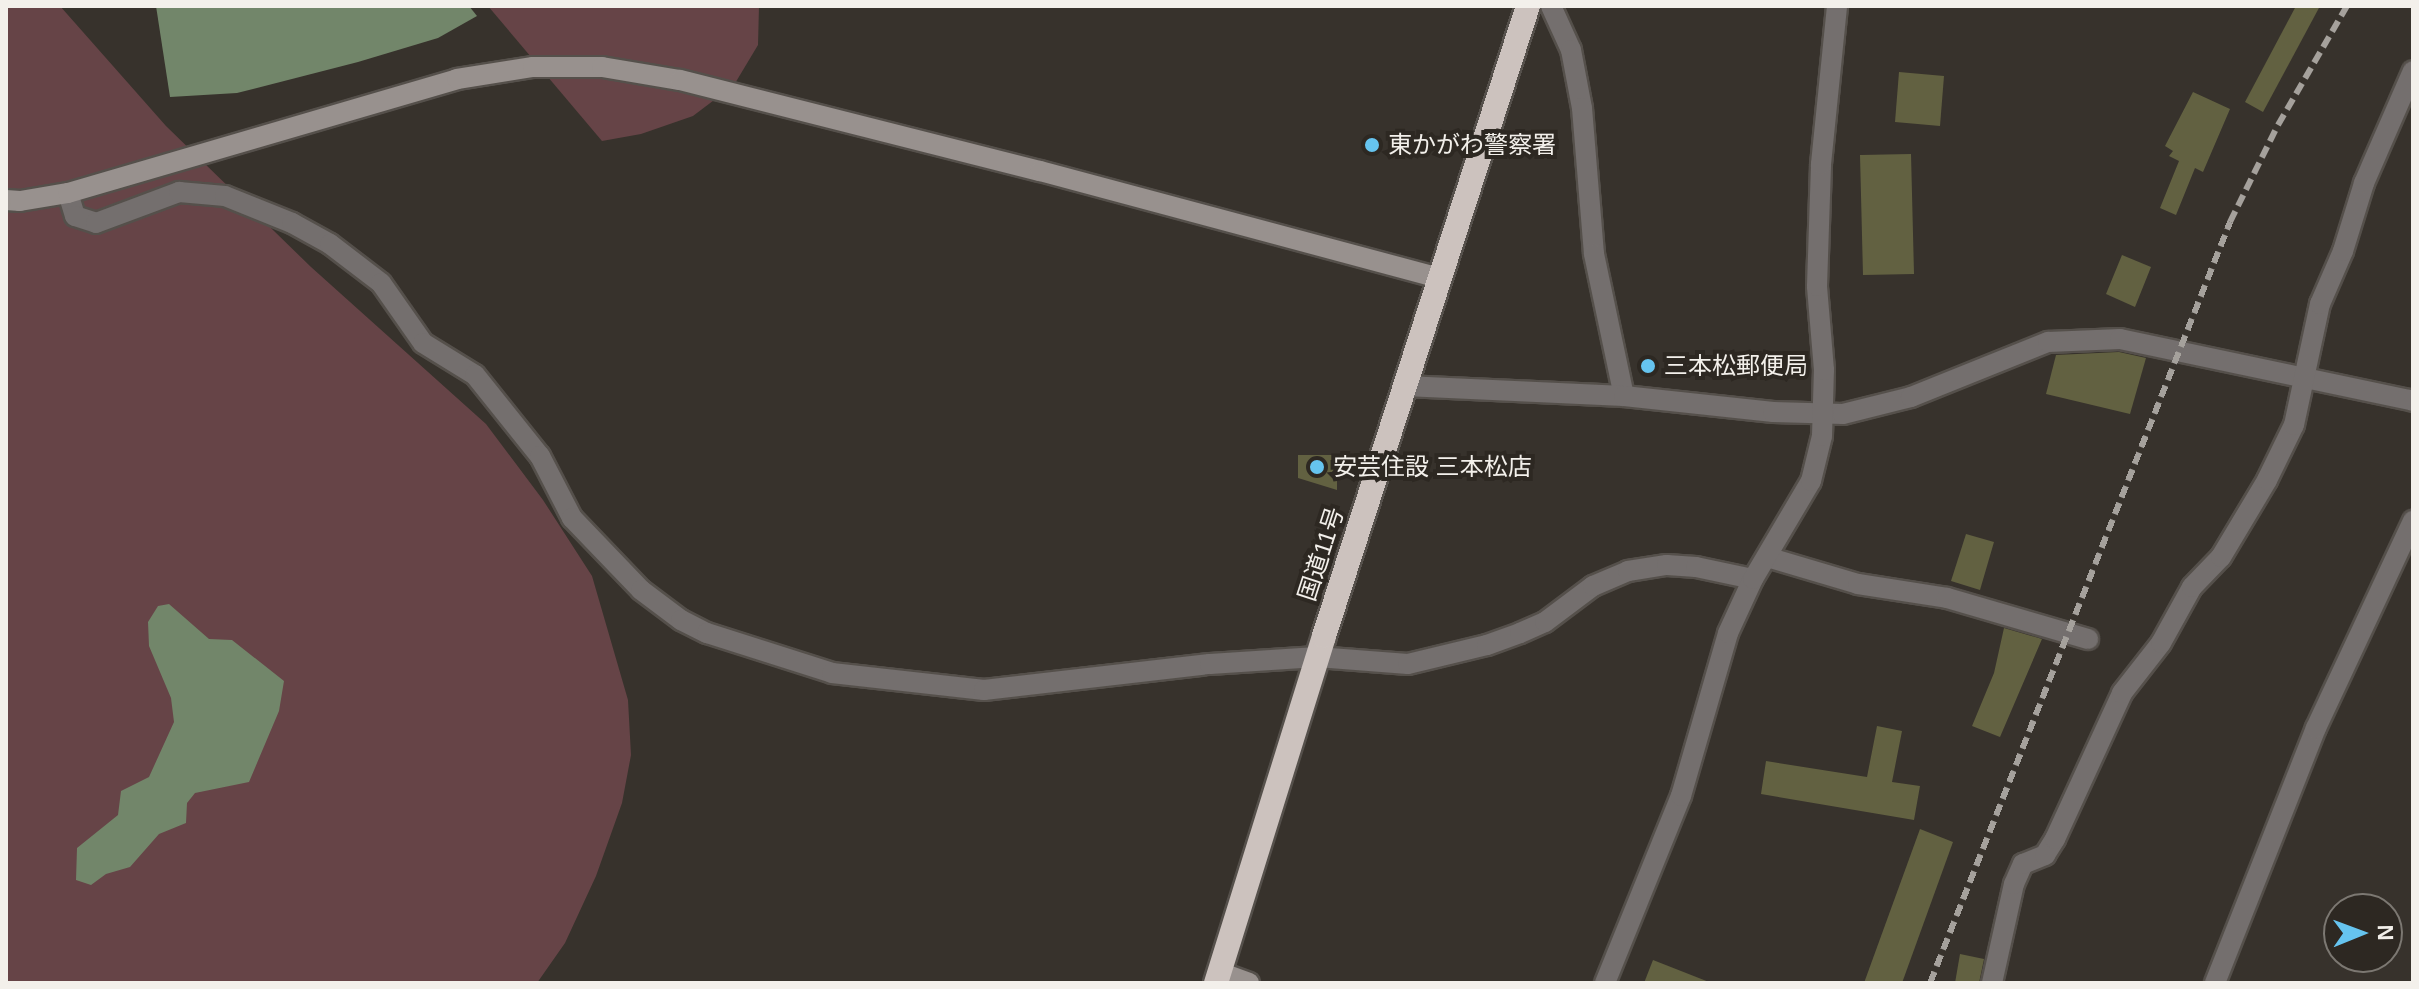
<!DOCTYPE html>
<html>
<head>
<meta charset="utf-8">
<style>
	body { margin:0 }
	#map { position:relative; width:2419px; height:989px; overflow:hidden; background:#37322c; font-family:Helvetica,"Noto Sans JP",sans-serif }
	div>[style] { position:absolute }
	.green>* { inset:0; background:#664447 }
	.water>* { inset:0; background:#72866a }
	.building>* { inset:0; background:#626141 }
	.roads { filter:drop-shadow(2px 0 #55504b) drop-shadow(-2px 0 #55504b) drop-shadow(0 2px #55504b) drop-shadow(0 -2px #55504b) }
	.street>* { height:20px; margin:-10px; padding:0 10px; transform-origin:10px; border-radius:10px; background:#746f6e }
	.secondary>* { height:20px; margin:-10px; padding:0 10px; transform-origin:10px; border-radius:10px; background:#98918e }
	.highway>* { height:24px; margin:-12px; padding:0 12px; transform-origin:12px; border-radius:12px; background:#ccc2be }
	.rail>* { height:6px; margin-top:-3px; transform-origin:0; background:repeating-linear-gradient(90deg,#a5a19c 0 12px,transparent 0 18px) }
	.dots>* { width:22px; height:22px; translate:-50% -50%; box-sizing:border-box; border:4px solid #2d2822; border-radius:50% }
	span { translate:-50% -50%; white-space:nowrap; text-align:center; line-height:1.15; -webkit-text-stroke:8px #2d2822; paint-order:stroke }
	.poi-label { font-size:24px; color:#f3f0eb }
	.left { translate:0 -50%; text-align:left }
	.street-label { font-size:24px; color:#f3f0eb }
	.frame { position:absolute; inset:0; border:8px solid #f3f0eb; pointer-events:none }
	.north { position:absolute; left:2323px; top:893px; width:80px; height:80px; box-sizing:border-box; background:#2d2822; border:2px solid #7c7872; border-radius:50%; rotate:89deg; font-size:22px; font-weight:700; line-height:32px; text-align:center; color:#f3f0eb }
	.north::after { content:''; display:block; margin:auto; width:28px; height:36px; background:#66c4ef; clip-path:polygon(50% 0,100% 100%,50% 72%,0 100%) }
</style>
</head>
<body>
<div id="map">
	<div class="green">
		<i style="clip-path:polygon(6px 6px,60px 6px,166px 126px,311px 267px,486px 424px,543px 500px,592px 576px,628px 700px,631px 755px,622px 803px,596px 876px,565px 943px,537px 983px,6px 983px)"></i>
		<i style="clip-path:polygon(488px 6px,759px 6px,758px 45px,734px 85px,693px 116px,641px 134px,602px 141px)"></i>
	</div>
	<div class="water">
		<i style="clip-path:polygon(156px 6px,469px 6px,477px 16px,438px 38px,358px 62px,237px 93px,170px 97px)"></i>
		<i style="clip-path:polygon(169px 604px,209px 639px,232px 640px,284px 681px,279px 711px,249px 782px,195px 793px,187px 803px,186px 823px,159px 834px,130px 867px,106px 874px,91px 885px,76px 880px,77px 848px,118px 815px,121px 791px,149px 777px,174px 722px,171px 698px,149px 646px,148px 622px,158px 606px)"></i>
	</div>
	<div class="building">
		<i style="clip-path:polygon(2296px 6px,2320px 6px,2263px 112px,2245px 102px)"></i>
		<i style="clip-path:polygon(1899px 72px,1944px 76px,1940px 126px,1895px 122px)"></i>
		<i style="clip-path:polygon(2193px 92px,2230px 109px,2203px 172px,2195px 168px,2176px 215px,2160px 208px,2179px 161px,2169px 156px,2173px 151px,2165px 146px)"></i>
		<i style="clip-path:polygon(1911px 154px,1914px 274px,1863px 275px,1860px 155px)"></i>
		<i style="clip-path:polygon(2122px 255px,2151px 267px,2135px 307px,2106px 294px)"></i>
		<i style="clip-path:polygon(2119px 352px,2146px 358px,2130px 414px,2046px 394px,2056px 355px)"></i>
		<i style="clip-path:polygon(1298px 455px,1337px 455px,1337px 490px,1298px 478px)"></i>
		<i style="clip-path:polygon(1966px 534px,1994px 542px,1980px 590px,1951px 581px)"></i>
		<i style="clip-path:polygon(2004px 628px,2042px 639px,2000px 737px,1972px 726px,1994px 673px)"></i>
		<i style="clip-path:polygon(1877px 726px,1902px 731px,1892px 782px,1920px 786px,1914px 820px,1761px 794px,1766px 761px,1867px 777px)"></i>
		<i style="clip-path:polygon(1920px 829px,1953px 842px,1902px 983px,1864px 983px)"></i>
		<i style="clip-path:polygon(1960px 954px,1984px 959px,1979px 983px,1955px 983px)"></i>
		<i style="clip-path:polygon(1653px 960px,1709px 982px,1708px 983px,1644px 983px)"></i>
	</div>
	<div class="roads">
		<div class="street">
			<i style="left:1551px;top:6px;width:48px;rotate:65.6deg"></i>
			<i style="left:1571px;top:50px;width:59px;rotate:79.3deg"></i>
			<i style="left:1582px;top:108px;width:146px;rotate:85.3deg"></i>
			<i style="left:1594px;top:254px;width:145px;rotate:78.1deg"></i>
			<i style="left:68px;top:193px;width:24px;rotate:73deg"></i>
			<i style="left:75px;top:216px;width:22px;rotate:18deg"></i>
			<i style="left:96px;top:223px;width:89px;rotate:-20.5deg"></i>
			<i style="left:179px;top:192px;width:46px;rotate:5deg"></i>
			<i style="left:225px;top:196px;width:72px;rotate:21.9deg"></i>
			<i style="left:292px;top:223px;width:43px;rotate:28.9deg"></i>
			<i style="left:330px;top:244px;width:64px;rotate:37.4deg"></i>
			<i style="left:381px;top:283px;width:73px;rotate:55deg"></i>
			<i style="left:423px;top:343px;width:61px;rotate:31.6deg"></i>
			<i style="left:475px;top:375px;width:104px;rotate:51.3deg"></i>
			<i style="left:540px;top:456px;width:70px;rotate:62.7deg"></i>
			<i style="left:572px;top:518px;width:100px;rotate:46.2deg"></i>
			<i style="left:641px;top:590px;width:50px;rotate:36.9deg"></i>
			<i style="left:681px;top:620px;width:29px;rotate:27deg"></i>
			<i style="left:707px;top:633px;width:131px;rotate:17.7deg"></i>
			<i style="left:832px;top:673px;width:153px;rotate:6.4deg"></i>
			<i style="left:984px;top:690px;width:227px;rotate:-6.6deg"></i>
			<i style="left:1210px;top:664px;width:107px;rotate:-3.7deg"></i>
			<i style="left:1317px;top:657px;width:91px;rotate:4.4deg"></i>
			<i style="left:1408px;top:664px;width:81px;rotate:-13.5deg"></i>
			<i style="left:1487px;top:645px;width:35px;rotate:-20deg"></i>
			<i style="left:1520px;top:633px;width:27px;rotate:-24deg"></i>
			<i style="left:1545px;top:622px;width:60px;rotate:-36.9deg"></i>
			<i style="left:1593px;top:586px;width:38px;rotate:-23deg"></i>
			<i style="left:1628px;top:571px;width:39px;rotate:-9deg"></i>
			<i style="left:1667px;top:565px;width:29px;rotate:4deg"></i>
			<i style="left:1696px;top:567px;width:58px;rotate:11.9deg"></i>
			<i style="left:1405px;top:386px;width:219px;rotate:2.6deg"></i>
			<i style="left:1624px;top:396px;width:150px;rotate:6.1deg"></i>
			<i style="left:1773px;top:412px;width:70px;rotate:1.6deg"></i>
			<i style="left:1843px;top:414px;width:70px;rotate:-14deg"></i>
			<i style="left:1911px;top:397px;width:148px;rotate:-21.9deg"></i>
			<i style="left:2048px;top:342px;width:72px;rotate:-2.4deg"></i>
			<i style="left:2120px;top:339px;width:299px;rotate:11.9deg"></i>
			<i style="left:1767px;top:557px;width:95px;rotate:16.5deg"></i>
			<i style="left:1858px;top:584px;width:90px;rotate:8.9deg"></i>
			<i style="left:1947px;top:598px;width:147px;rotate:16.2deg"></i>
			<i style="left:1605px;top:983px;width:202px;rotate:-67.9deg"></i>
			<i style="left:1681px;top:796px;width:170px;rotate:-73.9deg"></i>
			<i style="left:1728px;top:633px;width:60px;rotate:-65.2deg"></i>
			<i style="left:1753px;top:579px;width:114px;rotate:-59.4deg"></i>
			<i style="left:1811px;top:481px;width:46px;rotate:-76.3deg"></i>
			<i style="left:1822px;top:436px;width:66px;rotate:-88.3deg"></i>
			<i style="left:1824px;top:370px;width:84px;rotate:-94.8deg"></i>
			<i style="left:1817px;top:286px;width:122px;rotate:-88.1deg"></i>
			<i style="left:1821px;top:164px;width:159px;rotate:-84.2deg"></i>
			<i style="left:1992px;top:983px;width:101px;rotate:-77.5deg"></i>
			<i style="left:2014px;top:884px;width:22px;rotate:-66deg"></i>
			<i style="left:2023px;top:864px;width:24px;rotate:-22deg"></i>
			<i style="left:2045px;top:855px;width:19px;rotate:-58deg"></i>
			<i style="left:2055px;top:839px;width:161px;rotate:-65.3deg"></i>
			<i style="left:2122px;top:693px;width:63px;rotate:-52deg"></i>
			<i style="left:2161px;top:643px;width:64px;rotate:-61deg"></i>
			<i style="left:2192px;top:587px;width:42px;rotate:-46deg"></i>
			<i style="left:2221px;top:557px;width:90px;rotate:-59.1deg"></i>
			<i style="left:2267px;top:480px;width:61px;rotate:-63.9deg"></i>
			<i style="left:2294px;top:425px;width:124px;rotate:-77.9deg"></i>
			<i style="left:2320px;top:304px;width:58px;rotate:-66.5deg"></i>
			<i style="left:2343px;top:251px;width:71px;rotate:-72.8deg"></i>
			<i style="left:2364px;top:183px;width:122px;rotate:-66.4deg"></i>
			<i style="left:2215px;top:983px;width:274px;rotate:-68.4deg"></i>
			<i style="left:2316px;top:728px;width:229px;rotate:-64.9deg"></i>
		</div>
		<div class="secondary">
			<i style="left:6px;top:200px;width:14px;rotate:4deg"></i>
			<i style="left:20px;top:201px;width:49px;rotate:-9.5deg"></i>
			<i style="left:68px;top:193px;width:405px;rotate:-16.3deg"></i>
			<i style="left:457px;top:79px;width:77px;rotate:-9deg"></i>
			<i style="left:533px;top:67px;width:69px"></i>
			<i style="left:602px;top:67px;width:79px;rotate:9.5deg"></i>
			<i style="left:680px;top:80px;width:371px;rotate:14.2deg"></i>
			<i style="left:1040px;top:171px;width:414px;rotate:15deg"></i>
			<i style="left:1219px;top:972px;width:32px;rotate:20deg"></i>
		</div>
		<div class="highway">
			<i style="left:1216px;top:983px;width:363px;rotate:-72.7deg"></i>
			<i style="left:1324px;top:636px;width:662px;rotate:-72.06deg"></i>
		</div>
	</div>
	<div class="rail">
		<i style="left:1930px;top:983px;width:818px;rotate:-68.48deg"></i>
		<i style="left:2230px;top:222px;width:108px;rotate:-63.7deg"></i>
		<i style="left:2278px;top:125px;width:138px;rotate:-59.9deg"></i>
	</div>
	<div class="dots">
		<i style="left:1372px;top:145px;background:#66c4ef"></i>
		<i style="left:1648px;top:366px;background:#66c4ef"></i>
		<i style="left:1317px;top:467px;background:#66c4ef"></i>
	</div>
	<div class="poi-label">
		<span class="left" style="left:1388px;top:145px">東かがわ警察署</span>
		<span class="left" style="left:1664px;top:366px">三本松郵便局</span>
		<span class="left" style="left:1333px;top:467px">安芸住設 三本松店</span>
	</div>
	<div class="street-label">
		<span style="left:1321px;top:554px;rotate:-72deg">国道11号</span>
	</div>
	<div class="frame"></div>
	<div class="north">N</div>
</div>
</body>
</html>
